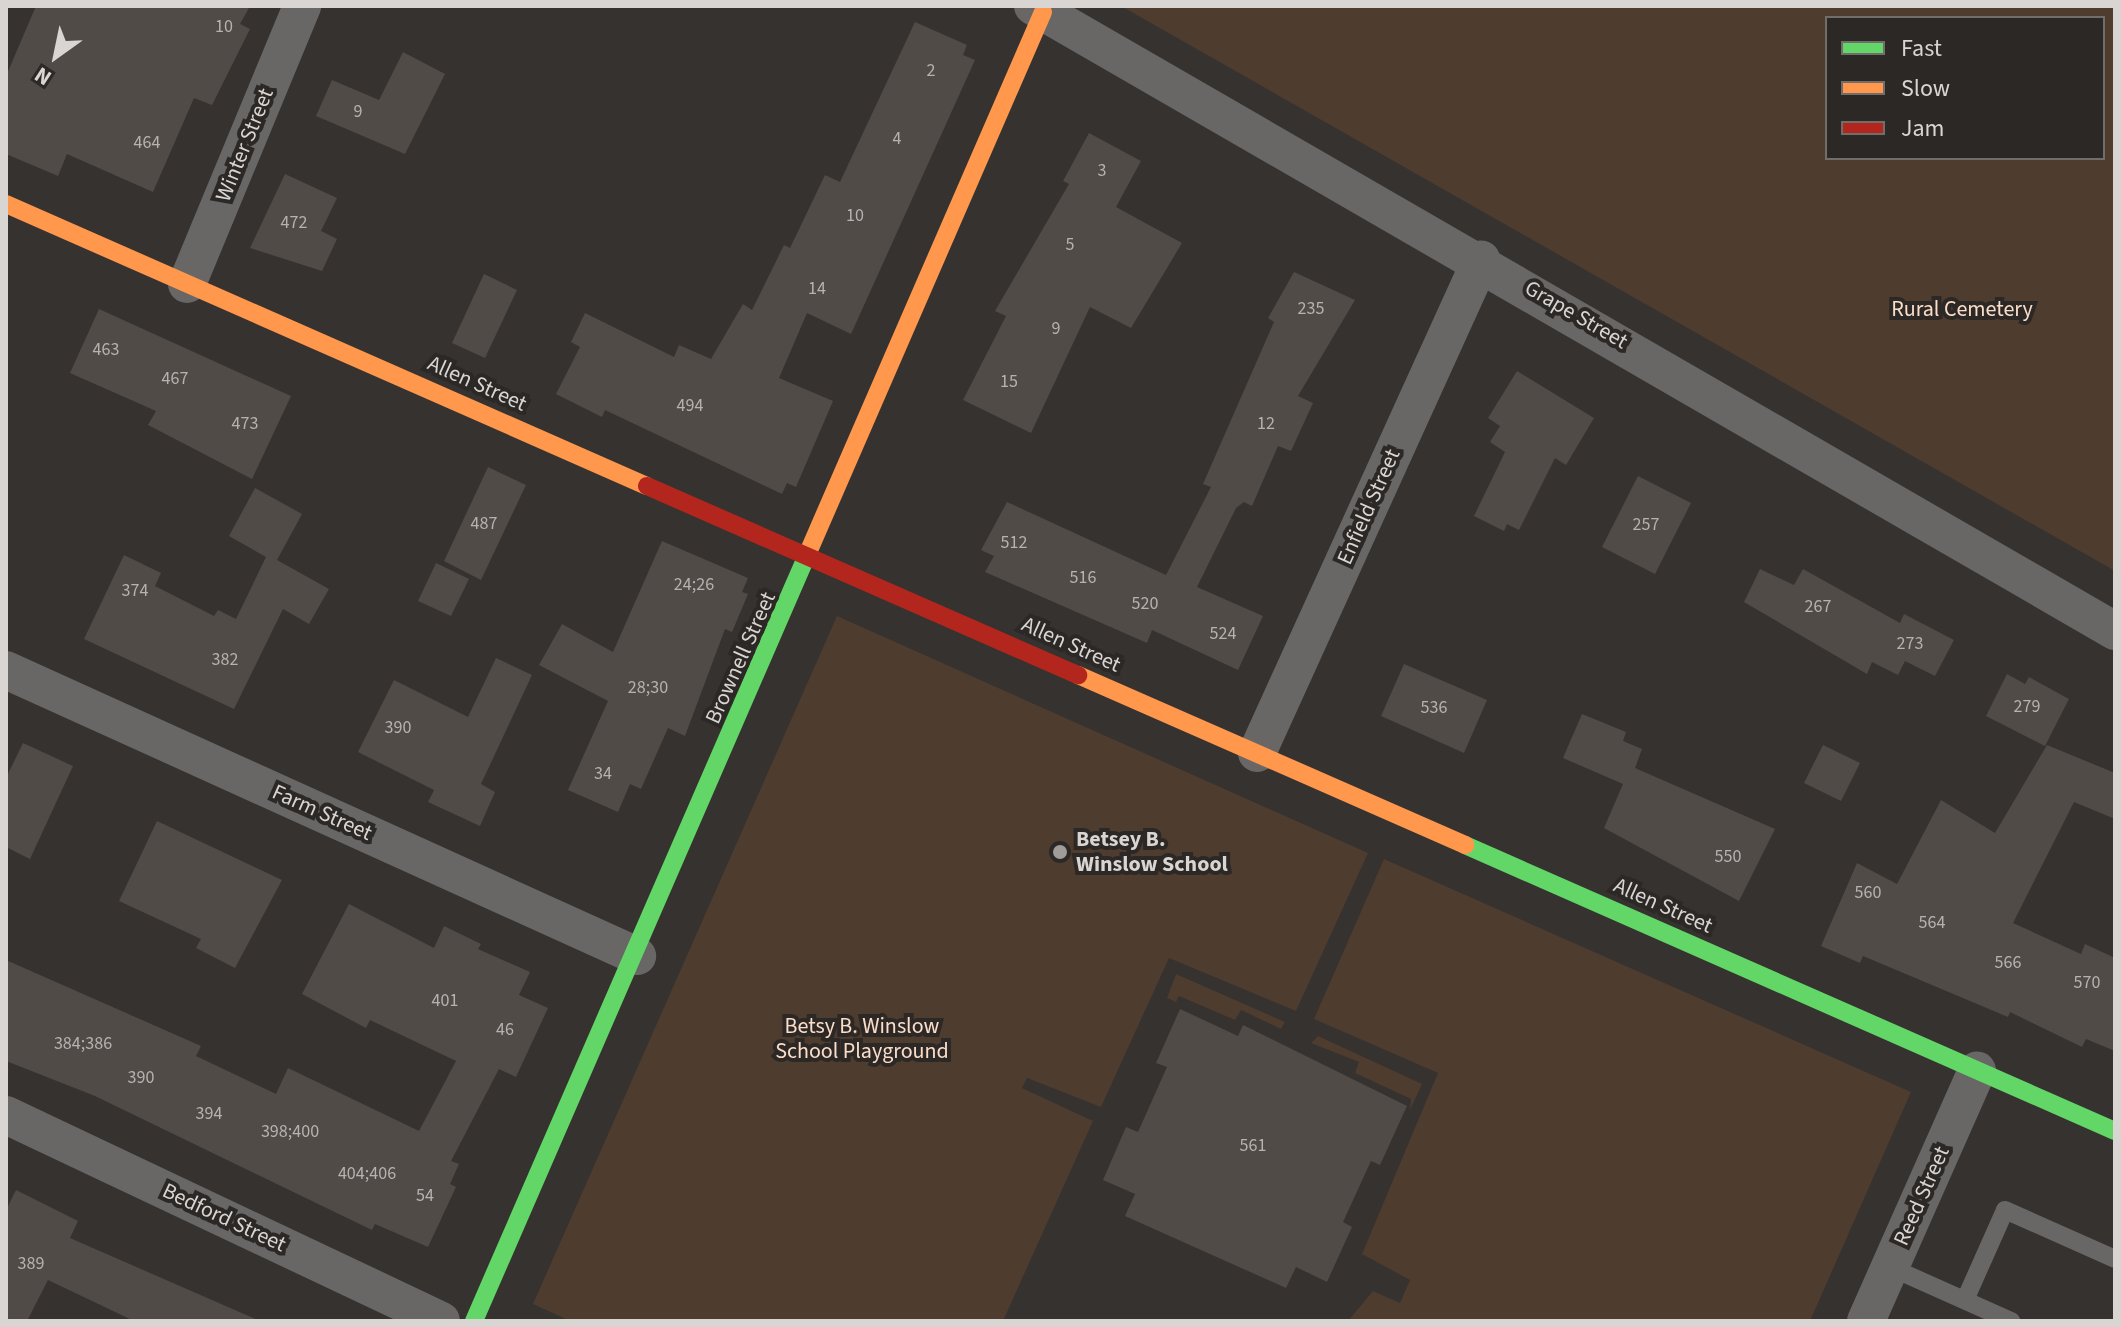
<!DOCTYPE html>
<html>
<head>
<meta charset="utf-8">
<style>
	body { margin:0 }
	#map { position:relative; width:2121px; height:1327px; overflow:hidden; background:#353230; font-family:"Source Sans 3",sans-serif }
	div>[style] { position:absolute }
	.green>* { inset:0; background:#4e3c2f }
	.building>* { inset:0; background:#504b46 }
	.lane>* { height:18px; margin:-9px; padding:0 9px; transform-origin:9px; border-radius:9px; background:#686766 }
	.street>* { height:38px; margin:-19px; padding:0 19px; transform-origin:19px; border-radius:19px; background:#686766 }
	.fast>* { height:18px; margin:-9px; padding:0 9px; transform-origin:9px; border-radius:9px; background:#63d668 }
	.slow>* { height:18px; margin:-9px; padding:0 9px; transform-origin:9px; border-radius:9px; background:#ff974d }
	.jam>* { height:18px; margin:-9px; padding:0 9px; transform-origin:9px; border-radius:9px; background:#b3261e }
	.dots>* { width:22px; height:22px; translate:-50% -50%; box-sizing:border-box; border:4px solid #2c2826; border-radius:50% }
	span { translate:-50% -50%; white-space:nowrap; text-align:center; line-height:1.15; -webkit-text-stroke:8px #2c2826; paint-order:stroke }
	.number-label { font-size:18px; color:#b6b2b0 }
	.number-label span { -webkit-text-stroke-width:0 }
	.street-label { font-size:22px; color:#d8d5d3 }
	.park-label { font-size:22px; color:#fbddc8 }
	.poi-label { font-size:22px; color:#d8d5d3; font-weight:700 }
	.left { translate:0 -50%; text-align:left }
	.frame { position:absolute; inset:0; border:8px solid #d8d5d3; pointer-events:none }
	.legend { position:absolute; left:1825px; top:16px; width:280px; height:144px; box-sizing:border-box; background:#2c2826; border:2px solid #716d6b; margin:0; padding:10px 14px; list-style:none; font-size:24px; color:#d8d5d3 }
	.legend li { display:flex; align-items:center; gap:16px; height:40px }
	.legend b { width:40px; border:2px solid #716d6b }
	.north { position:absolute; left:16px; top:16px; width:80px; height:80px; -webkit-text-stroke:6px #2c2826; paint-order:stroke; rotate:213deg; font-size:22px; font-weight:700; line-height:32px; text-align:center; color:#d8d5d3 }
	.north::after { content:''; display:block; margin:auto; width:28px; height:36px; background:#d8d5d3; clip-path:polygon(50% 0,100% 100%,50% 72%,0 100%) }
</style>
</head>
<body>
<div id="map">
	<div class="green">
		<i style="clip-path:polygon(evenodd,1121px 6px,2115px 6px,2115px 571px,1121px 6px,1827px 18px,2103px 18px,2103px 158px,1827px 158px,1827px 18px)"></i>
		<i style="clip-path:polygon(837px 616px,1368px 853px,1296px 1011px,1169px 958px,1101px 1107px,1027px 1078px,1022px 1088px,1093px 1121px,1003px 1321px,570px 1321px,533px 1304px)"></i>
		<i style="clip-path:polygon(1384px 859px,1911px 1092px,1810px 1321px,1348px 1321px,1373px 1291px,1400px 1303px,1410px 1280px,1362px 1254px,1438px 1073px,1314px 1019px)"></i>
		<i style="clip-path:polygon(1176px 974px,1285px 1022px,1281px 1029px,1241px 1010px,1235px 1020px,1179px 996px,1176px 1002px,1167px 998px)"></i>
		<i style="clip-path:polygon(1318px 1036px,1422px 1084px,1410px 1110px,1411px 1099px,1355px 1073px,1359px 1062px,1311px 1043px)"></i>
	</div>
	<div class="building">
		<i style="clip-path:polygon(36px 6px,250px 6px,240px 24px,250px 29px,212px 105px,194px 98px,153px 192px,67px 154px,58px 176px,6px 154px,6px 76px)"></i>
		<i style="clip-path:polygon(915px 22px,967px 45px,963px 55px,975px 60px,851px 334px,807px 313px,779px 378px,833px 401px,796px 487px,787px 483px,782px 494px,605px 410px,602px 417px,556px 394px,580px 347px,571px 342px,585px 313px,674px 357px,679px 345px,711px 359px,743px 304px,752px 310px,784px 245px,790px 248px,825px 175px,840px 182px)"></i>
		<i style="clip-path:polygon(403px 52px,445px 74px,405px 154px,316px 116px,332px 80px,379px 100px)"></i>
		<i style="clip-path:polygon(1089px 133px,1141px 161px,1116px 207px,1182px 243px,1131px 328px,1090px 307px,1031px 433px,963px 400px,1006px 316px,995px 311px,1069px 184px,1063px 181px)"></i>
		<i style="clip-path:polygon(285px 174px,337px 198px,321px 231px,337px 239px,322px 271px,250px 248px)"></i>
		<i style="clip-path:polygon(1294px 272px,1355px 300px,1298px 396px,1313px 403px,1291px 451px,1278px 446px,1252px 506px,1244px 502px,1236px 508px,1197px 587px,1263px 616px,1238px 670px,1152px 630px,1147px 643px,985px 572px,994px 556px,981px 550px,1007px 502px,1166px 575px,1211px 487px,1203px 484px,1274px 322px,1268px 318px)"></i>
		<i style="clip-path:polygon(484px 274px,517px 290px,485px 358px,452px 343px)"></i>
		<i style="clip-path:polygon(99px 309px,291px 396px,252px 479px,148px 425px,156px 411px,70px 373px)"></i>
		<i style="clip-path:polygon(1517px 371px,1594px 418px,1566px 465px,1555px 458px,1519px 530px,1507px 524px,1504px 531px,1474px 516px,1505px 452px,1490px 442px,1500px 426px,1488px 418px)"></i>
		<i style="clip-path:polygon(488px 467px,526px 485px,481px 580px,444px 561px)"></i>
		<i style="clip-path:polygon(1638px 476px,1691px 503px,1655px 574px,1602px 547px)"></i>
		<i style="clip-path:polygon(255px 488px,302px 514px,277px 560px,329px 589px,309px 624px,283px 609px,234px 709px,84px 639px,124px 555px,161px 573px,155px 586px,214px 616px,218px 610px,236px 619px,266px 557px,229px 536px)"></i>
		<i style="clip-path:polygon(662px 541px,748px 578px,742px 592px,748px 594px,732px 632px,725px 629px,685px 736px,668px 728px,641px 789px,630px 784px,618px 812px,568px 790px,608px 701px,539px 665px,562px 624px,613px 652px)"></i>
		<i style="clip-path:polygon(436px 563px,469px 579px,451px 616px,418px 601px)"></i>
		<i style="clip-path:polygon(1760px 569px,1794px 585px,1803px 569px,1900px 623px,1904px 614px,1954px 640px,1935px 676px,1905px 661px,1898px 675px,1872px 662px,1867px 674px,1744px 602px)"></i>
		<i style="clip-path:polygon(496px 658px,532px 675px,481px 784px,495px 792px,480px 826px,428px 802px,434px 790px,358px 752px,394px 680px,468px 717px)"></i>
		<i style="clip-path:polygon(1404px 664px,1487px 700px,1464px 753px,1381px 716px)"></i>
		<i style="clip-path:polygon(2007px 674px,2025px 684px,2029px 677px,2069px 699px,2045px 746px,1986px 716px)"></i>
		<i style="clip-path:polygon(1582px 714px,1626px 732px,1623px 741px,1642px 749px,1635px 768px,1775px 829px,1739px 901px,1604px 828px,1623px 784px,1563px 758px)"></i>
		<i style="clip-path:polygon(23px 743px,73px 766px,30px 859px,6px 847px,6px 778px)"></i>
		<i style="clip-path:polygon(1823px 745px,1860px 763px,1841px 801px,1804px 783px)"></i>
		<i style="clip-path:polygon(2047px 745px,2115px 773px,2115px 819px,2074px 802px,2013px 923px,2081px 954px,2085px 944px,2115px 958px,2115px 1051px,2086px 1039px,2082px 1047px,2010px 1012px,2008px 1017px,1863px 956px,1860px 963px,1821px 946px,1857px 863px,1897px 884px,1941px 800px,1995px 833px)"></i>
		<i style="clip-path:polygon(157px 821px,282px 880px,235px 968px,196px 948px,201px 939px,119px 901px)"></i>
		<i style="clip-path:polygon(349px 904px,434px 948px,444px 926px,481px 944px,478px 949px,530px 972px,519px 995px,548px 1008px,516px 1077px,499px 1069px,451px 1161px,459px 1164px,450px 1184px,456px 1187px,428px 1247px,375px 1224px,372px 1230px,95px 1096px,6px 1061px,6px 960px,201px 1046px,196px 1056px,276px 1094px,288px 1068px,419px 1131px,456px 1061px,370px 1020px,366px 1028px,302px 994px)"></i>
		<i style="clip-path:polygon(1180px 1009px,1238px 1036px,1243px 1025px,1407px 1106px,1380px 1165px,1371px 1161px,1343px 1222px,1352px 1227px,1327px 1282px,1296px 1267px,1286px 1288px,1125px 1216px,1135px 1194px,1103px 1180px,1126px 1127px,1138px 1132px,1167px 1067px,1156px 1063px)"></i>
		<i style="clip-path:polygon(16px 1190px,78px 1221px,70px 1238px,260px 1321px,134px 1321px,48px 1280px,27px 1321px,6px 1321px,6px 1210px)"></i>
	</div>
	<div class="lane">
		<i style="left:1890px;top:1267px;width:133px;rotate:24.1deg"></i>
		<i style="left:1965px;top:1300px;width:98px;rotate:-66deg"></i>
		<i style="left:2005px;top:1210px;width:120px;rotate:24deg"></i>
	</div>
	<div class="street">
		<i style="left:1033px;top:6px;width:1250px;rotate:30.01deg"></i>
		<i style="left:187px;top:284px;width:301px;rotate:-67.5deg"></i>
		<i style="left:6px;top:670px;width:693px;rotate:24.38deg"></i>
		<i style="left:1257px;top:753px;width:542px;rotate:-65.56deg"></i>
		<i style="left:6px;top:1115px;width:481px;rotate:25.3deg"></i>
		<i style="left:1866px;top:1321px;width:274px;rotate:-66.1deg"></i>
	</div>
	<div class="fast">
		<i style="left:1465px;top:845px;width:710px;rotate:23.75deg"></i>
		<i style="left:474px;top:1321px;width:835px;rotate:-66.5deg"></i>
	</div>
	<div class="slow">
		<i style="left:6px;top:204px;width:700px;rotate:23.75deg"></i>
		<i style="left:807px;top:555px;width:592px;rotate:-66.51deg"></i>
		<i style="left:1078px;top:675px;width:423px;rotate:23.7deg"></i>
	</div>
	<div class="jam">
		<i style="left:647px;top:486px;width:471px;rotate:23.7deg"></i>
	</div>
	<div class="dots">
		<i style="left:1060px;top:852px;background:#9f9c9a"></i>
	</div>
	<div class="number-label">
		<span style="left:224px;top:27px">10</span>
		<span style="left:931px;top:71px">2</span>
		<span style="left:358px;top:112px">9</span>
		<span style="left:897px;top:139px">4</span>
		<span style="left:147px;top:143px">464</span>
		<span style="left:1102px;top:171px">3</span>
		<span style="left:855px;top:216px">10</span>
		<span style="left:294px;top:223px">472</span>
		<span style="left:1070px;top:245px">5</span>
		<span style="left:817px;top:289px">14</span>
		<span style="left:1311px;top:309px">235</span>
		<span style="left:1056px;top:329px">9</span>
		<span style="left:106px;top:350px">463</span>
		<span style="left:175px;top:379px">467</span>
		<span style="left:1009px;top:382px">15</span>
		<span style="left:690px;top:406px">494</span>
		<span style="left:245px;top:424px">473</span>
		<span style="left:1266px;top:424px">12</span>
		<span style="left:484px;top:524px">487</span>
		<span style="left:1646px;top:525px">257</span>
		<span style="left:1014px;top:543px">512</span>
		<span style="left:1083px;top:578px">516</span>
		<span style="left:694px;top:585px">24;26</span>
		<span style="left:135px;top:591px">374</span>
		<span style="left:1145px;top:604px">520</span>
		<span style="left:1818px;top:607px">267</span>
		<span style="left:1223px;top:634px">524</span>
		<span style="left:1910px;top:644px">273</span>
		<span style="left:225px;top:660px">382</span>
		<span style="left:648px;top:688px">28;30</span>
		<span style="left:2027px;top:707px">279</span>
		<span style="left:1434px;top:708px">536</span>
		<span style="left:398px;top:728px">390</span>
		<span style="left:603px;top:774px">34</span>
		<span style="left:1728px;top:857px">550</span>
		<span style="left:1868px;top:893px">560</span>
		<span style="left:1932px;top:923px">564</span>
		<span style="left:2008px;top:963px">566</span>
		<span style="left:2087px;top:983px">570</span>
		<span style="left:445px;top:1001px">401</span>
		<span style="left:505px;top:1030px">46</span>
		<span style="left:83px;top:1044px">384;386</span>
		<span style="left:141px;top:1078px">390</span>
		<span style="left:209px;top:1114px">394</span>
		<span style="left:290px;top:1132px">398;400</span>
		<span style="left:1253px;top:1146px">561</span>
		<span style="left:367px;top:1174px">404;406</span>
		<span style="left:425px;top:1196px">54</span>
		<span style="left:31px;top:1264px">389</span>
	</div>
	<div class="street-label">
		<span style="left:245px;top:145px;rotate:-68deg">Winter Street</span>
		<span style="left:1576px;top:315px;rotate:30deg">Grape Street</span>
		<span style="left:477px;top:384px;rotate:24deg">Allen Street</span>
		<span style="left:1369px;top:507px;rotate:-66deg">Enfield Street</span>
		<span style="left:1071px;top:645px;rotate:24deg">Allen Street</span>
		<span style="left:741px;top:658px;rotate:-66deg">Brownell Street</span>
		<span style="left:322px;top:813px;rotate:24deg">Farm Street</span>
		<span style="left:1663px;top:906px;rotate:24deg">Allen Street</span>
		<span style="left:1922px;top:1196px;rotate:-66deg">Reed Street</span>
		<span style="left:224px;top:1218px;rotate:25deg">Bedford Street</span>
	</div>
	<div class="park-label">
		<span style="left:1962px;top:310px">Rural Cemetery</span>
		<span style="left:862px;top:1039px">Betsy B. Winslow<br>School Playground</span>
	</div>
	<div class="poi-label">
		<span class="left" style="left:1076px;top:852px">Betsey B.<br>Winslow School</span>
	</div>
	<div class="frame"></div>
	<ul class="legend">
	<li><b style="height:10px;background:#63d668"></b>Fast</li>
	<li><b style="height:10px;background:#ff974d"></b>Slow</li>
	<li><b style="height:10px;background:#b3261e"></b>Jam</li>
	</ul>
	<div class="north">N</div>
</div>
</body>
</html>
